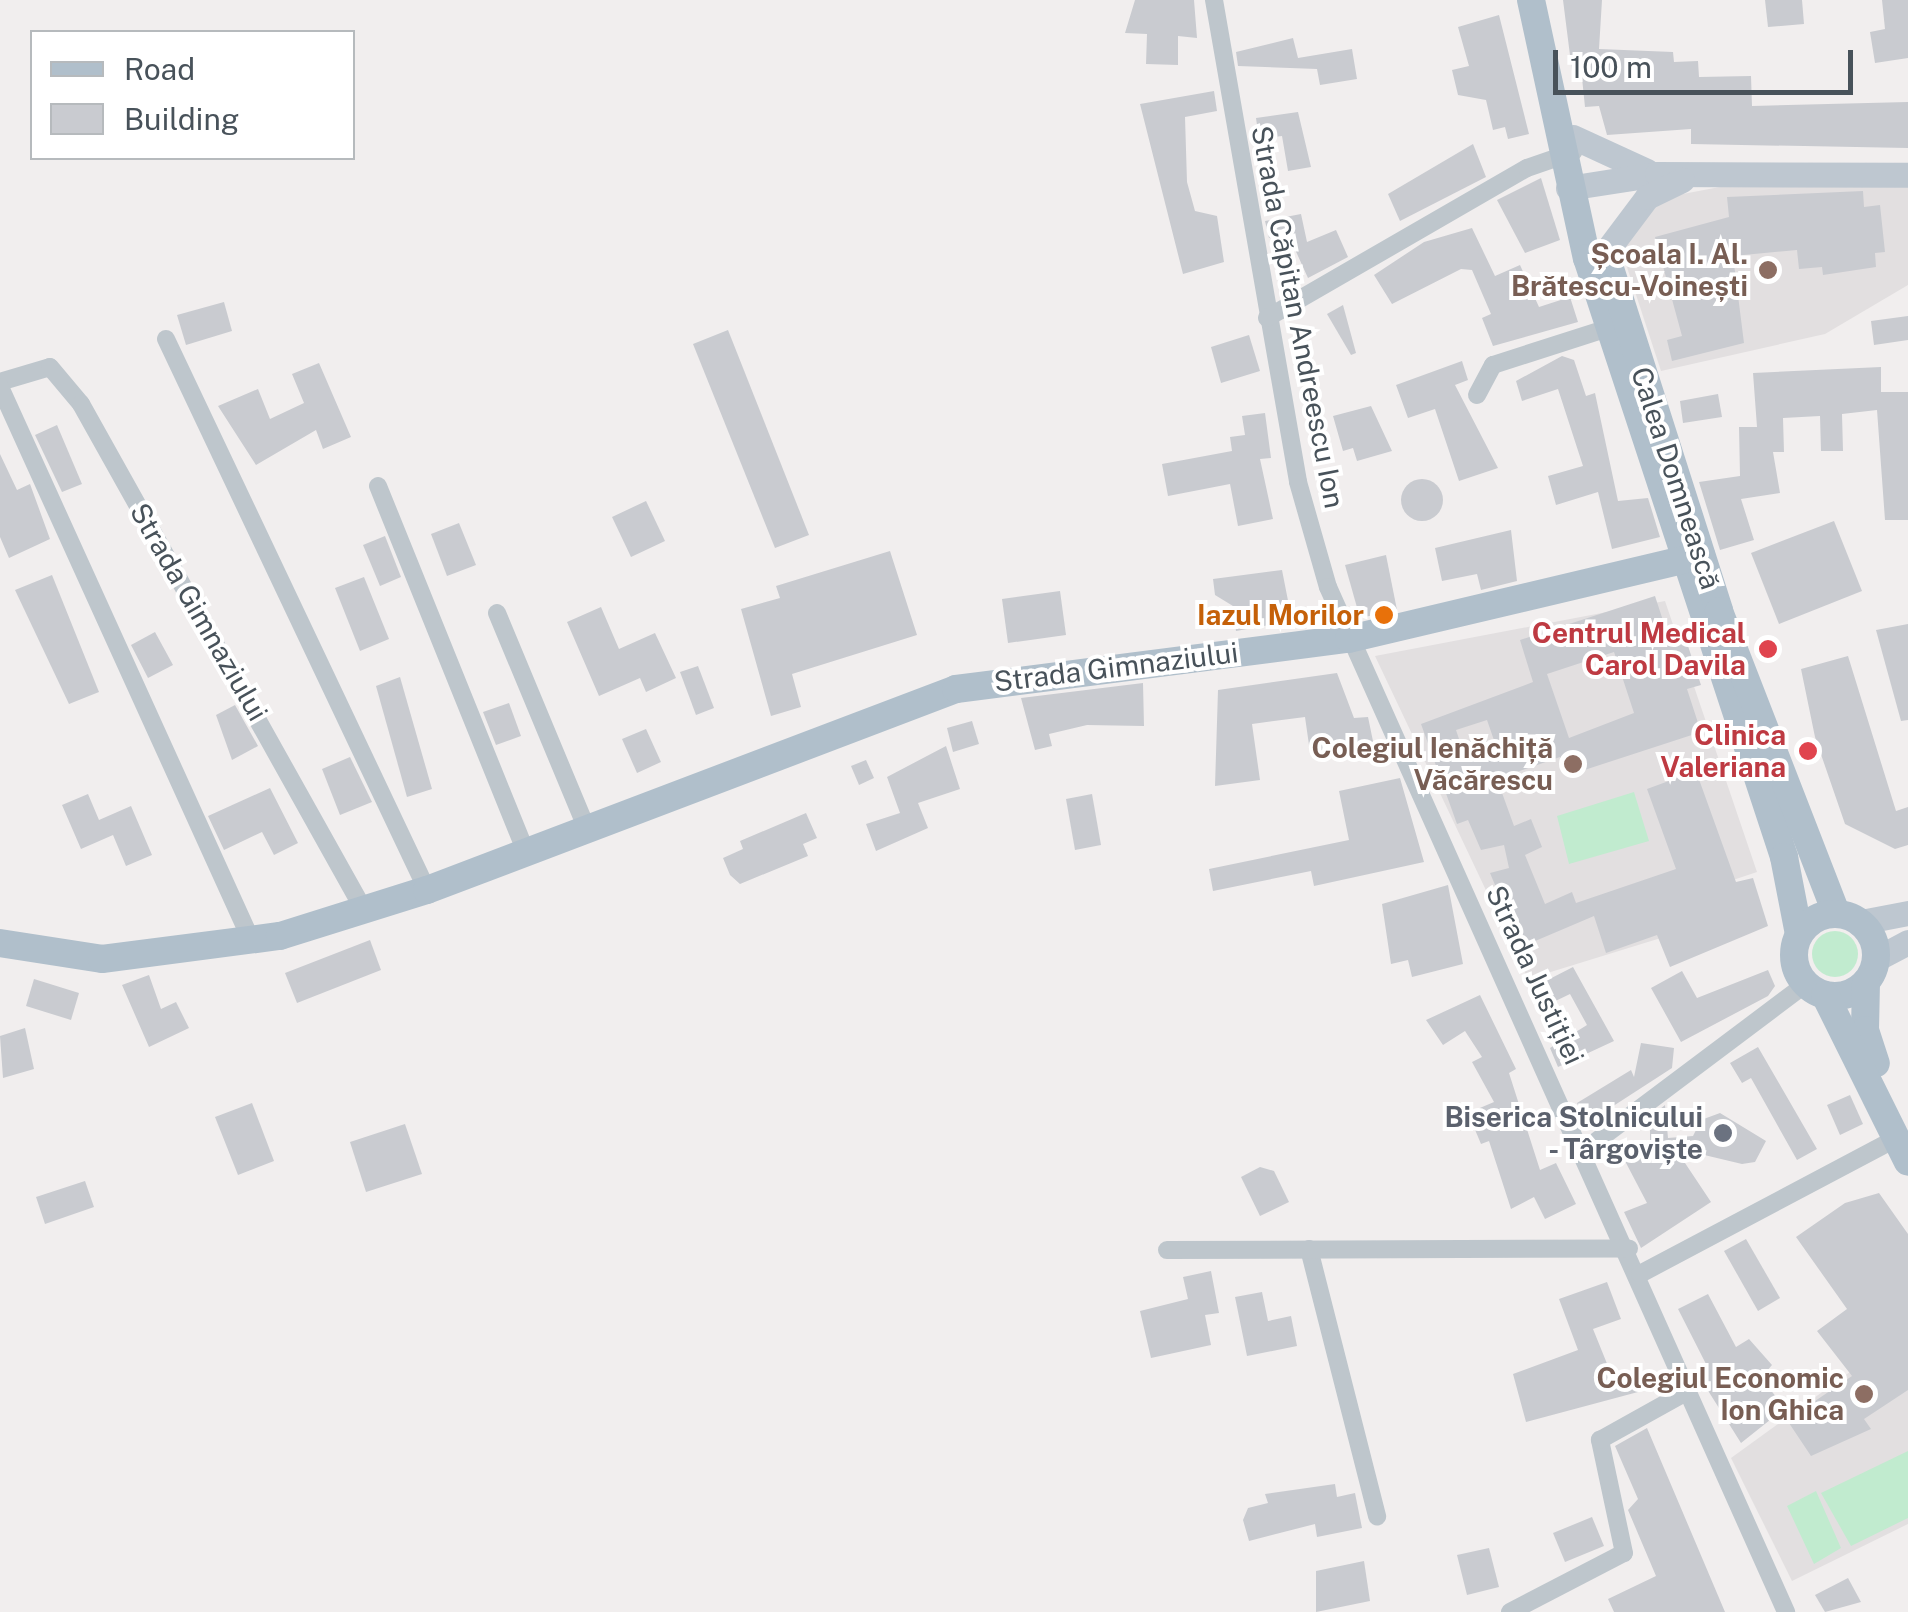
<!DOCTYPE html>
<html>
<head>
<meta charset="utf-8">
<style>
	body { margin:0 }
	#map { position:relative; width:1908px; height:1612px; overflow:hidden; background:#f1eeee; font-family:"Public Sans",sans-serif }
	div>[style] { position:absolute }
	.education>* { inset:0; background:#e2dfe0 }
	.green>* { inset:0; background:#c1ebcf }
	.round { border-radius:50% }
	.building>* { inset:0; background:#c9cbd0 }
	.street>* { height:18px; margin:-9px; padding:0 9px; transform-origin:9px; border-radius:9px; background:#bec6cc }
	.secondary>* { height:25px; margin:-12.5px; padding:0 12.5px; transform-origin:12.5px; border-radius:12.5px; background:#bec7d0 }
	.primary>* { height:28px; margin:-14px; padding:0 14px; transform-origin:14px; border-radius:14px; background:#b0bfcb }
	.primary>.ring { margin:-14px; padding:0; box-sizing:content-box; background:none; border:28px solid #b0bfcb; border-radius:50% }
	.dots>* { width:28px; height:28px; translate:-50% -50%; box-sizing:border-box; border:5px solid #fff; border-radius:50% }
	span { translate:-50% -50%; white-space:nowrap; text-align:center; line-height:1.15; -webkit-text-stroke:8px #fff; paint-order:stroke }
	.education-label { font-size:28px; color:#785e54; font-weight:700 }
	.right { translate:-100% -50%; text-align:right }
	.street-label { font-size:28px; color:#48525a }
	.food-label { font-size:28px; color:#c56008; font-weight:700 }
	.health-label { font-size:28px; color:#be3a42; font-weight:700 }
	.worship-label { font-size:28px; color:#5b616d; font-weight:700 }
	.legend { position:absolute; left:30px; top:30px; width:325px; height:130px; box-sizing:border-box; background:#fff; border:2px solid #b6babd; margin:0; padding:12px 18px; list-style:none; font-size:30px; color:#48525a }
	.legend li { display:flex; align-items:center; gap:20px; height:50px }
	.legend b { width:50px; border:2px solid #b6babd }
	.scale { position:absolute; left:1553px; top:50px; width:300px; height:45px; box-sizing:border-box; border:5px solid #48525a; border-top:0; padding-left:12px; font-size:30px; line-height:35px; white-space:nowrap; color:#48525a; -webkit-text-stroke:8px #fff; paint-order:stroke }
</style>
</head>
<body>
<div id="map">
	<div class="education">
		<i style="clip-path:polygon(1746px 182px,1908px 182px,1908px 285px,1825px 334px,1661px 371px,1623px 255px,1629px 232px,1667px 197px)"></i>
		<i style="clip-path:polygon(1665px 601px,1757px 872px,1694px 893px,1703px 925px,1528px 979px,1375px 656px)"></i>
		<i style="clip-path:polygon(1908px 1330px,1908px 1524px,1792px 1581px,1731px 1458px)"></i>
	</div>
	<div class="green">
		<i style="clip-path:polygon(1634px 792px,1649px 841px,1569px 864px,1557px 816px)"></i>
		<i class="round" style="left:1812px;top:931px;width:46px;height:46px"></i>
		<i style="clip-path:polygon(1908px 1451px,1908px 1518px,1851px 1546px,1821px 1493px)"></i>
		<i style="clip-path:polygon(1816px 1491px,1841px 1548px,1814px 1564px,1787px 1506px)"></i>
	</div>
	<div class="building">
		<i style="clip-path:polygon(1135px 0,1194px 0,1197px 38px,1178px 36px,1178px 65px,1146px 64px,1147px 34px,1125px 33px)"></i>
		<i style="clip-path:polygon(1563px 0,1602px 0,1599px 49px,1673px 52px,1674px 62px,1698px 61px,1699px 77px,1751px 76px,1752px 106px,1908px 102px,1908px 148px,1691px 144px,1691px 129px,1607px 135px,1599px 106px,1585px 107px,1582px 78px,1573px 79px)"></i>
		<i style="clip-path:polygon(1765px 0,1802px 0,1804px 24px,1768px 27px)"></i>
		<i style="clip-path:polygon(1882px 0,1908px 0,1908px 58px,1875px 63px,1870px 32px,1885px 29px)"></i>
		<i style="clip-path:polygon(1499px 15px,1529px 134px,1508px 139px,1505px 127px,1493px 130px,1486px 100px,1458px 95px,1452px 70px,1469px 66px,1458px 27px)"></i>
		<i style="clip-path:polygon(1293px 38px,1298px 58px,1352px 49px,1357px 79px,1320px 85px,1317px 69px,1238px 66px,1236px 52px)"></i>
		<i style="clip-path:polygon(1214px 91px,1217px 111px,1185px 117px,1187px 182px,1195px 211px,1217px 216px,1224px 262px,1183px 274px,1140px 104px)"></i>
		<i style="clip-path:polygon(1298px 112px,1311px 167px,1288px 171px,1282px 136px,1259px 139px,1256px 118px)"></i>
		<i style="clip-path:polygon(1473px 144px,1486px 177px,1400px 221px,1388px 194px)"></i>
		<i style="clip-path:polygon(1541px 178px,1560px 240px,1525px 253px,1497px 200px)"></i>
		<i style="clip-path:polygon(1863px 191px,1864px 207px,1880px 205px,1885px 252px,1875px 253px,1876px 267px,1823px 275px,1822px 267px,1799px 269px,1797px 250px,1733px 256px,1744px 343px,1672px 361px,1667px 340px,1682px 336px,1655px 237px,1729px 217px,1727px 197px)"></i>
		<i style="clip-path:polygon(1301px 214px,1307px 242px,1336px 230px,1348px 257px,1308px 278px,1288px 234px,1269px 238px,1265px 221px)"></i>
		<i style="clip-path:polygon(1472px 228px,1495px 276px,1520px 265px,1539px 307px,1570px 297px,1578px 322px,1493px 346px,1482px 318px,1491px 314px,1472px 270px,1461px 269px,1392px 304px,1374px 275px,1424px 242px)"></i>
		<i style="clip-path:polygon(224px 302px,232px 331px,186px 345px,177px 315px)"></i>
		<i style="clip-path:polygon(1343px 305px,1356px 353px,1351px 355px,1327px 314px)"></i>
		<i style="clip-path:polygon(1908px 316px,1908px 340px,1874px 345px,1871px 321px)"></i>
		<i style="clip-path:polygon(728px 330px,809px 535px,775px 548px,693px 344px)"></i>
		<i style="clip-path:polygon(1249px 335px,1260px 371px,1221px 383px,1211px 347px)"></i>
		<i style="clip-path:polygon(1562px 356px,1574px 360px,1586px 396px,1595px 393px,1618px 501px,1648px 498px,1660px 537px,1612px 549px,1598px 492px,1556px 505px,1548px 476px,1583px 466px,1558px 389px,1522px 401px,1516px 381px)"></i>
		<i style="clip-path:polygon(1462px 361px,1468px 380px,1455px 385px,1498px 468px,1459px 481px,1435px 409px,1408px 418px,1396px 385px)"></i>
		<i style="clip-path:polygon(319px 363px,351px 437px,323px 449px,316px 430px,256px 465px,218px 406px,258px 389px,270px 419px,304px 403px,292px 374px)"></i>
		<i style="clip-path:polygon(1881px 367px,1881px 392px,1908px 392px,1908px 520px,1885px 520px,1877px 410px,1842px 414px,1843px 451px,1821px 451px,1820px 416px,1783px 418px,1784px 452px,1773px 452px,1780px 493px,1741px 499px,1754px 540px,1720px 550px,1699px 482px,1740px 476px,1739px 427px,1757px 427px,1753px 373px)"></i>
		<i style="clip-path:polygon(1718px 394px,1722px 417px,1683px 423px,1680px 401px)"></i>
		<i style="clip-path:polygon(1371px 406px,1392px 451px,1357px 461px,1353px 448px,1343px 451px,1333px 416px)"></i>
		<i style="clip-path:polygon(1265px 413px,1271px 458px,1260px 459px,1273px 519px,1238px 526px,1230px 484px,1168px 496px,1162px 464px,1232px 451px,1230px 437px,1245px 435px,1242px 416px)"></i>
		<i style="clip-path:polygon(57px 425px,82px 484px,62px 492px,35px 435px)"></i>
		<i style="clip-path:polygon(0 454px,17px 490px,30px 484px,50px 539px,9px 558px,0 537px)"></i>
		<i class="round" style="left:1401px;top:479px;width:42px;height:42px"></i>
		<i style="clip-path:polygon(646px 501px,665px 541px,631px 557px,612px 517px)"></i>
		<i style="clip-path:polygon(1834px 521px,1862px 591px,1779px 624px,1751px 553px)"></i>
		<i style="clip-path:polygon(459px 523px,476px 565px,447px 576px,431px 534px)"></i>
		<i style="clip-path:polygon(1511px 530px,1517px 581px,1481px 590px,1477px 574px,1442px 581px,1435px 548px)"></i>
		<i style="clip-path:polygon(385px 536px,401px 577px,380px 586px,363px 545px)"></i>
		<i style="clip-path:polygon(890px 551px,917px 635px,792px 674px,801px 707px,771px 716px,741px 609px,780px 598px,776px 586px)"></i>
		<i style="clip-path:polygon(1386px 555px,1397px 610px,1360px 618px,1345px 565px)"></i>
		<i style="clip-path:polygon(1282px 570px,1292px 621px,1236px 631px,1233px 606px,1215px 595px,1213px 579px)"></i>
		<i style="clip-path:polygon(52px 575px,99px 692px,69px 704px,15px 590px)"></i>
		<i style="clip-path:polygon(364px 577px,389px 639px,360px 651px,335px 588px)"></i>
		<i style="clip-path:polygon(1060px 591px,1066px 635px,1008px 643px,1002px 599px)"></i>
		<i style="clip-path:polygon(evenodd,1655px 596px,1670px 642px,1685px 637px,1701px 685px,1687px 689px,1701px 732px,1566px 776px,1560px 757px,1497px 779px,1514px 826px,1531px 819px,1542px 847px,1525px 855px,1545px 904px,1572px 892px,1576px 903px,1676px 869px,1647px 789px,1696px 771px,1736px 882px,1753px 878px,1768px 926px,1670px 967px,1657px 935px,1606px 953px,1594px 916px,1521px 947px,1490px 873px,1509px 868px,1504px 845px,1481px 850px,1468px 820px,1457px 824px,1421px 724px,1533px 682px,1520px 640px,1655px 596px,1614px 652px,1634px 713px,1569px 738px,1547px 674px,1614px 652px,1655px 596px,1487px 720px,1497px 749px,1466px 760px,1456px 730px,1487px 720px)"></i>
		<i style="clip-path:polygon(601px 607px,619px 649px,655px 633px,676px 678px,646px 692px,640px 678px,599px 696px,567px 622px)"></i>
		<i style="clip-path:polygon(1908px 624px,1908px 720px,1901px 721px,1876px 630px)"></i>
		<i style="clip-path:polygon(155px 632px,173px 665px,148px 678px,131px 645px)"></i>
		<i style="clip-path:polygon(1848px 656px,1896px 811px,1908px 807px,1908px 845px,1895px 849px,1845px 824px,1815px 737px,1801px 669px)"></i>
		<i style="clip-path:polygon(698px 666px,714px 708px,696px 715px,680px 672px)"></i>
		<i style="clip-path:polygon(1337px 673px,1354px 718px,1368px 717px,1374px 746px,1310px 752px,1305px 717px,1252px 724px,1260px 780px,1215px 786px,1218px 690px)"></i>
		<i style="clip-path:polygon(400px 677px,432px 789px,407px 797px,376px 686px)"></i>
		<i style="clip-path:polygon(1143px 683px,1144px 726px,1087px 725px,1049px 734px,1052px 746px,1035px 750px,1021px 698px)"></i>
		<i style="clip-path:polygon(509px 703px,521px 736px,496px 745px,483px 712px)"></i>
		<i style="clip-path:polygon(235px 705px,258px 746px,232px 760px,216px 715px)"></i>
		<i style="clip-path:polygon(972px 721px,979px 744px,953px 752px,947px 728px)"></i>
		<i style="clip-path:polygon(646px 729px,661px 762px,637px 773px,622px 739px)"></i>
		<i style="clip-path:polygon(946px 746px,960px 789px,918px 803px,928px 828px,876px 851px,866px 824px,900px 813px,887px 777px)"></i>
		<i style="clip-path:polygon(350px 757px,372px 802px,340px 815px,322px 769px)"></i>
		<i style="clip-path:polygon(866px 760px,874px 778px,859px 785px,851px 766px)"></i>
		<i style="clip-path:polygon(1400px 778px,1424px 862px,1314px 886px,1311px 871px,1213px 891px,1209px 869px,1349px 840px,1339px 791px)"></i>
		<i style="clip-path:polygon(270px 788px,298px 843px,274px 855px,262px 832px,224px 850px,208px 816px)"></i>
		<i style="clip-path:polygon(88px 794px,99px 820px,131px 806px,152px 855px,126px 866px,113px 835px,81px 849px,62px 805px)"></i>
		<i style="clip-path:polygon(1092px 794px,1101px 845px,1075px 850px,1066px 799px)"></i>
		<i style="clip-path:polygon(806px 813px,817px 838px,803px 844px,808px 856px,740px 884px,730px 875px,723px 858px,743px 849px,740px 841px)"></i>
		<i style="clip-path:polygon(1448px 885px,1463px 964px,1412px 977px,1408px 960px,1391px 964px,1382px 904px)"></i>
		<i style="clip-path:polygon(370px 940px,381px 970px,297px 1003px,285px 973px)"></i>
		<i style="clip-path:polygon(1573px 967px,1614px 1041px,1558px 1067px,1550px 1048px,1587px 1025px,1570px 994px,1543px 1007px,1532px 988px)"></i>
		<i style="clip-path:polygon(1768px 970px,1775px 986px,1768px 996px,1681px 1042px,1651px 988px,1682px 971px,1697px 998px)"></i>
		<i style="clip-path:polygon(149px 975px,161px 1009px,176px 1002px,189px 1028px,149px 1047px,122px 985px)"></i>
		<i style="clip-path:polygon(34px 979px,79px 993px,71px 1020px,26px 1006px)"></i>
		<i style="clip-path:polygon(1480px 995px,1516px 1069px,1509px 1073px,1540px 1170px,1556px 1163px,1576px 1204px,1545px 1219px,1534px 1197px,1511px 1209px,1489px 1141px,1481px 1144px,1468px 1113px,1494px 1102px,1472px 1062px,1482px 1057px,1465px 1031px,1443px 1045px,1426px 1020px)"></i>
		<i style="clip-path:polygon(25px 1028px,34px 1069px,3px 1078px,0 1036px)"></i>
		<i style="clip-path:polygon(1641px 1043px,1674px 1048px,1672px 1068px,1587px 1123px,1577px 1103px,1631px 1070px,1634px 1077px)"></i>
		<i style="clip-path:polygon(1758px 1047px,1817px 1149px,1797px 1160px,1751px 1078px,1742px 1083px,1730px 1063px)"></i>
		<i style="clip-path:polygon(1850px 1095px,1863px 1124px,1840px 1135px,1827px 1105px)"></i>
		<i style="clip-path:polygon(252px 1103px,274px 1161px,238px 1175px,215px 1117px)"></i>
		<i style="clip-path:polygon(1665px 1105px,1668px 1138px,1693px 1136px,1701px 1120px,1720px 1113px,1766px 1141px,1755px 1162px,1742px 1164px,1675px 1148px,1711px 1202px,1641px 1248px,1624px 1212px,1647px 1203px,1625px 1161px,1650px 1148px,1650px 1117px)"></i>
		<i style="clip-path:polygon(405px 1124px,422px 1174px,366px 1192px,350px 1142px)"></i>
		<i style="clip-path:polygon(1260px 1167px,1274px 1171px,1289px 1202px,1260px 1216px,1241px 1177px)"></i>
		<i style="clip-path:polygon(85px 1181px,94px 1207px,45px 1224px,36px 1197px)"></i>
		<i style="clip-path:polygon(1879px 1193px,1908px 1234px,1908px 1390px,1864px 1419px,1871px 1429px,1811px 1456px,1787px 1420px,1852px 1376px,1817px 1331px,1847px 1309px,1796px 1237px,1845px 1203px)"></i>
		<i style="clip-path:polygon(1746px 1239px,1780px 1298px,1758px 1311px,1724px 1251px)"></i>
		<i style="clip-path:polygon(1211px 1271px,1219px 1313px,1205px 1315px,1211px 1345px,1151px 1358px,1140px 1311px,1188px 1299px,1183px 1277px)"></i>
		<i style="clip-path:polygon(1607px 1282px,1621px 1319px,1593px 1329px,1612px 1376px,1629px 1370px,1638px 1392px,1526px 1422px,1513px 1374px,1578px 1350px,1559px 1299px)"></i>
		<i style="clip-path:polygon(1262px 1292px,1268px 1321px,1291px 1316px,1297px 1346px,1247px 1356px,1235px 1297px)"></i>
		<i style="clip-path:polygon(1708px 1294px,1736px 1347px,1749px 1339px,1772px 1365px,1761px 1378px,1785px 1408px,1741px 1443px,1695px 1370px,1706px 1364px,1678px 1309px)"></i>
		<i style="clip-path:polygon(1647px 1428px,1725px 1612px,1614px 1612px,1608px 1599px,1656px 1576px,1628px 1510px,1638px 1499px,1615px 1446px)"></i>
		<i style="clip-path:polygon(1335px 1484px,1337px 1497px,1355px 1493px,1362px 1528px,1317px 1537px,1315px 1524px,1249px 1541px,1243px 1520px,1248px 1508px,1268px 1503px,1265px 1494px)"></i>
		<i style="clip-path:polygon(1592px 1517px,1604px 1546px,1565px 1562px,1553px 1533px)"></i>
		<i style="clip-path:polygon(1489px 1548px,1499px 1587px,1467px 1595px,1457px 1555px)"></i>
		<i style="clip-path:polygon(1364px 1561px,1370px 1601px,1316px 1612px,1316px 1571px)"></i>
		<i style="clip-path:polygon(1848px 1578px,1861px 1602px,1825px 1612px,1815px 1595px)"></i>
	</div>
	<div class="street">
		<i style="left:1214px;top:0;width:489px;rotate:80.1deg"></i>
		<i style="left:1298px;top:482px;width:109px;rotate:74.1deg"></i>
		<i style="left:1328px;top:587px;width:1123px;rotate:65.92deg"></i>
		<i style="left:1267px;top:318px;width:300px;rotate:-30deg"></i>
		<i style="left:1527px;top:168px;width:49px;rotate:-19.2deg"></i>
		<i style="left:166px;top:339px;width:610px;rotate:64.65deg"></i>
		<i style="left:0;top:382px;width:52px;rotate:-16.7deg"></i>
		<i style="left:50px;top:367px;width:48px;rotate:50deg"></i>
		<i style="left:81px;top:404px;width:582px;rotate:60.79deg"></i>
		<i style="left:0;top:387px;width:610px;rotate:65.58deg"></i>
		<i style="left:1477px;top:395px;width:34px;rotate:-62deg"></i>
		<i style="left:1493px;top:365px;width:121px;rotate:-17.8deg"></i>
		<i style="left:378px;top:486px;width:395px;rotate:68deg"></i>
		<i style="left:497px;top:613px;width:234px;rotate:67.4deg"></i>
		<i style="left:1586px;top:1149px;width:275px;rotate:-36.9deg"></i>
		<i style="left:1309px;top:1249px;width:276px;rotate:75.7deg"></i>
		<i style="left:1167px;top:1250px;width:462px;rotate:-0.2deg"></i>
		<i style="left:1640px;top:1274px;width:289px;rotate:-27.9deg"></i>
		<i style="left:1510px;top:1612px;width:128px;rotate:-27.4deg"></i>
		<i style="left:1624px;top:1553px;width:116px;rotate:-102deg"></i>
		<i style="left:1600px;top:1440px;width:101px;rotate:-29.1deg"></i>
	</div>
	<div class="secondary">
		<i style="left:1573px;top:137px;width:81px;rotate:24.7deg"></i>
		<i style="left:1568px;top:188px;width:90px;rotate:-8.9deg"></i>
		<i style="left:1657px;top:174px;width:251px;rotate:0.2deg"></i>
		<i style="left:1605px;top:253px;width:70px;rotate:-53.1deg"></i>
		<i style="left:1647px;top:197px;width:39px;rotate:-26deg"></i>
		<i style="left:1861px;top:922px;width:48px;rotate:-10.8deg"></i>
		<i style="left:1876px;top:959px;width:36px;rotate:-28deg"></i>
	</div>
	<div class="primary">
		<i style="left:1531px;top:0;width:264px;rotate:77.8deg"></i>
		<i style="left:1587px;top:258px;width:631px;rotate:71.79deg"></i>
		<i style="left:1784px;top:857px;width:78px;rotate:79deg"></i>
		<i style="left:1607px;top:259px;width:369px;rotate:72.3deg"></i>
		<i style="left:1719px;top:611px;width:324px;rotate:68.8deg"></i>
		<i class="ring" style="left:1794px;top:914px;width:54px;height:54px"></i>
		<i style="left:0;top:943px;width:103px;rotate:8.9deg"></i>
		<i style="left:102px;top:959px;width:179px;rotate:-7.4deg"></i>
		<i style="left:280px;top:936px;width:154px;rotate:-17.4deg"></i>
		<i style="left:427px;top:890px;width:566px;rotate:-20.8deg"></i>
		<i style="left:956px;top:689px;width:396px;rotate:-7.3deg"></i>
		<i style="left:1349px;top:639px;width:362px;rotate:-13.3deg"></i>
		<i style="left:1866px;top:982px;width:48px;rotate:91.2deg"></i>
		<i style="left:1865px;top:1030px;width:35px;rotate:72deg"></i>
		<i style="left:1825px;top:995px;width:186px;rotate:63.6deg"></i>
	</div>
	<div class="dots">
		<i style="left:1768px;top:270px;background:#8d6e63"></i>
		<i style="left:1384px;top:615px;background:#e8710a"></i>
		<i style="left:1768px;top:649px;background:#e0444e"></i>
		<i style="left:1808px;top:751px;background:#e0444e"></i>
		<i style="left:1573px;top:764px;background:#8d6e63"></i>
		<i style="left:1723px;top:1133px;background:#6b7280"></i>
		<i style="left:1864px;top:1394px;background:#8d6e63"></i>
	</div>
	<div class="education-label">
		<span class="right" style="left:1748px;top:270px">Școala I. Al.<br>Brătescu-Voinești</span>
		<span class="right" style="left:1553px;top:764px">Colegiul Ienăchiță<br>Văcărescu</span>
		<span class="right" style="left:1844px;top:1394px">Colegiul Economic<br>Ion Ghica</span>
	</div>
	<div class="street-label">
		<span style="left:1298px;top:317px;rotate:79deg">Strada Căpitan Andreescu Ion</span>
		<span style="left:1676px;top:478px;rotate:72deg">Calea Domnească</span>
		<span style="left:199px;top:612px;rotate:60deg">Strada Gimnaziului</span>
		<span style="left:1116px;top:667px;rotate:-7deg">Strada Gimnaziului</span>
		<span style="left:1535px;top:975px;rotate:65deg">Strada Justiției</span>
	</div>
	<div class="food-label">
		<span class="right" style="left:1364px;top:615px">Iazul Morilor</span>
	</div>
	<div class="health-label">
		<span class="right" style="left:1746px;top:649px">Centrul Medical<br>Carol Davila</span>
		<span class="right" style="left:1786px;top:751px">Clinica<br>Valeriana</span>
	</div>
	<div class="worship-label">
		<span class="right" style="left:1703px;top:1133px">Biserica Stolnicului<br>- Târgoviște</span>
	</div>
	<ul class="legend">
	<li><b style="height:12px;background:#b0bfcb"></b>Road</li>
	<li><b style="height:28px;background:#c9cbd0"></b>Building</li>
	</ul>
	<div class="scale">100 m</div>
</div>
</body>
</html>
